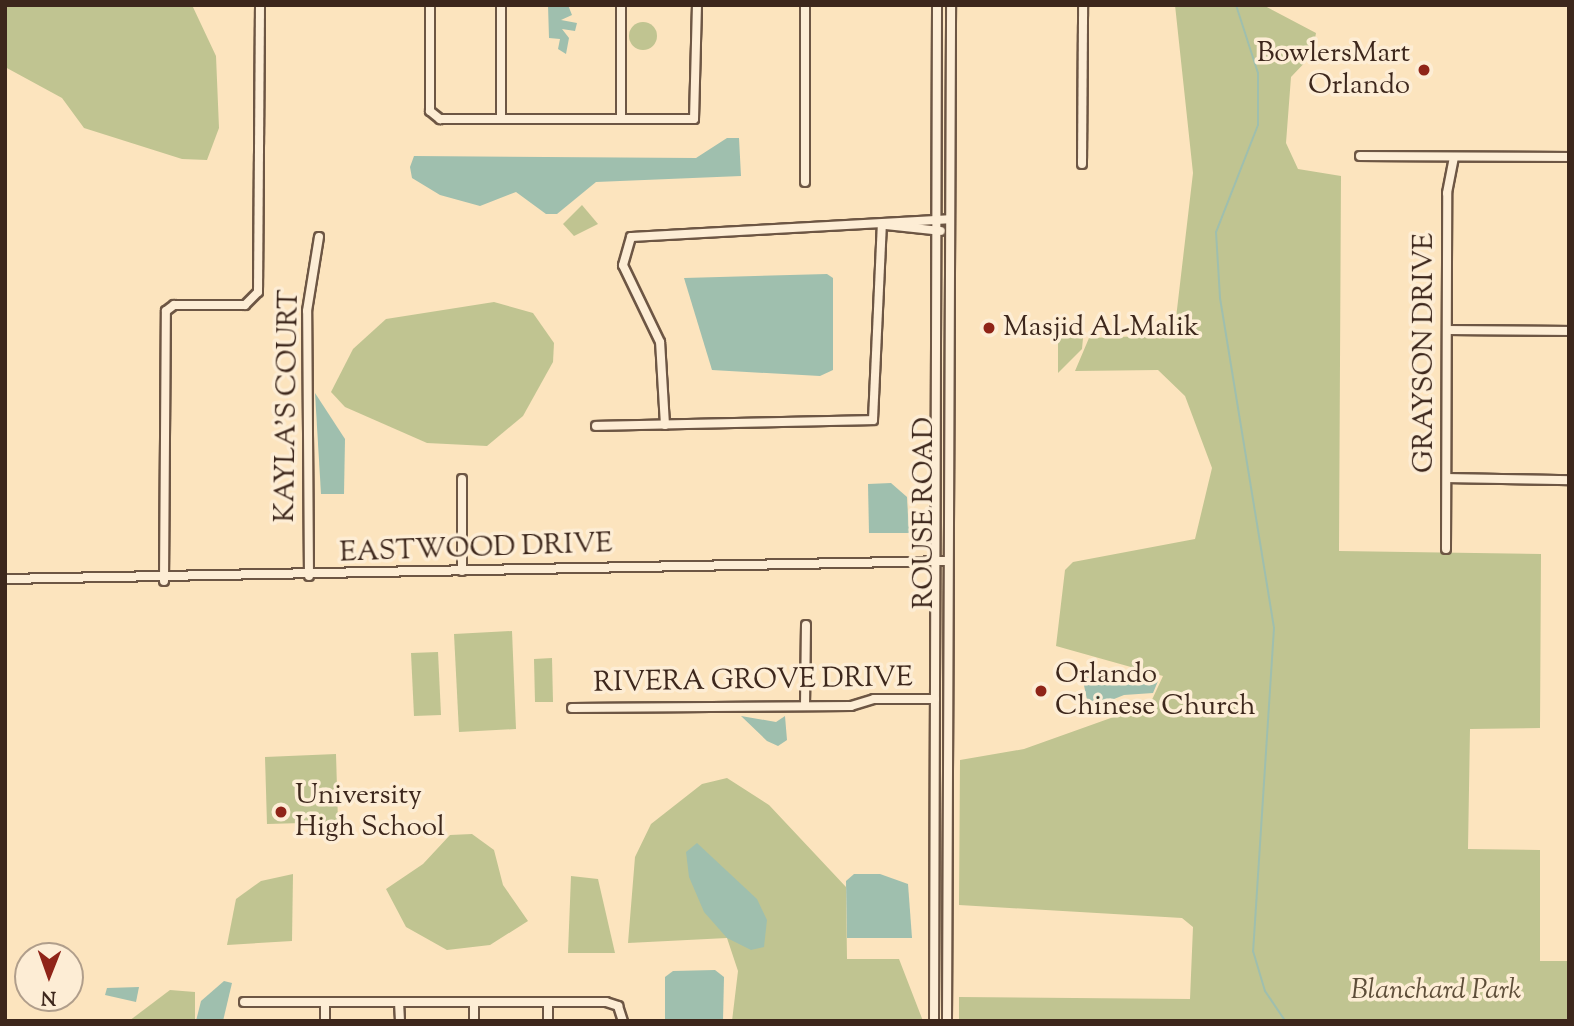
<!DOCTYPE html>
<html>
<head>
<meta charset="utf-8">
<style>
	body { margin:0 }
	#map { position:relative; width:1574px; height:1026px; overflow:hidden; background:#fce4be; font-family:"Sorts Mill Goudy",serif }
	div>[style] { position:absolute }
	.green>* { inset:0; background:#c0c491 }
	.round { border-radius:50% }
	.water>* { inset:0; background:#9fbfae }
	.stream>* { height:2px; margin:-1px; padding:0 1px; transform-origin:1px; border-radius:1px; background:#9fbfae }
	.roads { filter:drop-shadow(2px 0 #6d5644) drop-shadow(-2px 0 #6d5644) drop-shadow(0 2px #6d5644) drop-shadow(0 -2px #6d5644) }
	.minor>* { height:8px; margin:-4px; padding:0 4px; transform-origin:4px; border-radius:4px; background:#fdedd5 }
	.dots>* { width:19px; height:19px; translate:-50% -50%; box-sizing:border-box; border:4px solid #fdedd5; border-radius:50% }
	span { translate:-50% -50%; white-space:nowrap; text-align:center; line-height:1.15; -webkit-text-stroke:7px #fdedd5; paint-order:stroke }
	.poi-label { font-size:28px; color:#3d271c }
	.right { translate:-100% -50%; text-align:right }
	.left { translate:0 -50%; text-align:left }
	.street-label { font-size:28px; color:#3d271c }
	.park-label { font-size:28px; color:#5e4e39; font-style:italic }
	.frame { position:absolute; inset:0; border:7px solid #3d271c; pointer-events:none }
	.north { position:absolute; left:14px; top:942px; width:70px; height:70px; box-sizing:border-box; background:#fdedd5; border:2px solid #b09e8b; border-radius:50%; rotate:181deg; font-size:19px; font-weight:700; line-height:28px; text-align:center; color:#3d271c }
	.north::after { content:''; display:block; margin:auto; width:24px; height:32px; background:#8f2418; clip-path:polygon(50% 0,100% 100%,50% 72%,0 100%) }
</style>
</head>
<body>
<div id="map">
	<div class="green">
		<i style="clip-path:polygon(5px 5px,192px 5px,216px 56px,219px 128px,207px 160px,182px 159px,84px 128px,62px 98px,5px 67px)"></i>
		<i style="clip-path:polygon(1175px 5px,1263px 5px,1316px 33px,1312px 55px,1291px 77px,1286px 143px,1298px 169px,1341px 176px,1339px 551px,1541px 554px,1540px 728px,1470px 729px,1468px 849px,1540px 850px,1540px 961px,1569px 961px,1569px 1021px,959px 1021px,959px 997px,1190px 999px,1193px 927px,1182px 918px,959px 905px,960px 760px,1024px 749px,1150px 704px,1163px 676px,1056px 646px,1065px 570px,1073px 562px,1195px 539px,1212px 468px,1185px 396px,1158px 370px,1075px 371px,1089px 338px,1174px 335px,1193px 173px)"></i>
		<i class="round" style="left:629px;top:22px;width:28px;height:28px"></i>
		<i style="clip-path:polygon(582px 205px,598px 224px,574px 236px,563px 224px)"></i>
		<i style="clip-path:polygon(494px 302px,533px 313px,554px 343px,553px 362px,523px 416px,487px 446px,427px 443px,345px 407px,331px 392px,353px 349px,386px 319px)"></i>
		<i style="clip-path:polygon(1067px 324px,1083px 338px,1082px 349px,1058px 373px,1058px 326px)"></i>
		<i style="clip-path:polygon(512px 631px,516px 729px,459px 732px,454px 634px)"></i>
		<i style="clip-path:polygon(438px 652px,441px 715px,414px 716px,411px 653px)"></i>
		<i style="clip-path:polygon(552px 658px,553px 702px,535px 702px,534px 659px)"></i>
		<i style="clip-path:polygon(336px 754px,338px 822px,267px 824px,265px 757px)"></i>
		<i style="clip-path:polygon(727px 778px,769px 805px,846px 887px,847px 959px,899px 959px,923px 1021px,732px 1021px,738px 971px,727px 938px,628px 943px,635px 857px,651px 824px,702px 784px)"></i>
		<i style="clip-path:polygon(472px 834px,494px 850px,503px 885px,528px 921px,490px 945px,447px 950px,406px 927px,386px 889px,423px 864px,450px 835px)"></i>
		<i style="clip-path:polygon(293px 874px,292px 941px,227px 945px,236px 899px,261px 881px)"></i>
		<i style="clip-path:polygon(571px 876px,598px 879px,615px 953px,568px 953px)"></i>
		<i style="clip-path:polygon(170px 990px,195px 992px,195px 1021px,129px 1021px)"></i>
	</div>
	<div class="water">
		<i style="clip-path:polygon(548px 5px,568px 5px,572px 15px,561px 20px,577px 23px,575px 31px,562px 29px,569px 38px,566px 54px,558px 49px,560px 39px,549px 38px)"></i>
		<i style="clip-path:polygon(727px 138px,739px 138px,741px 176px,596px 182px,557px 214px,546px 214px,516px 192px,480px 206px,440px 195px,412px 178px,410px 167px,414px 156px,696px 158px)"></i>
		<i style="clip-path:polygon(827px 274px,833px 278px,833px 370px,820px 376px,712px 370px,684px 278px)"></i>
		<i style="clip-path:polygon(315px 393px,345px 439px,344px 494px,321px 494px)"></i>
		<i style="clip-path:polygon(891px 483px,907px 497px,909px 533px,869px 533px,868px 484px)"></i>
		<i style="clip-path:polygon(1089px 672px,1106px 685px,1158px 681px,1153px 693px,1124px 695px,1089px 709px,1082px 676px)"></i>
		<i style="clip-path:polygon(741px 716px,776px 722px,785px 716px,787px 740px,778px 746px,767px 741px)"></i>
		<i style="clip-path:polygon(697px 843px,757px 899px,767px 920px,764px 947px,751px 950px,727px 938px,704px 912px,689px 877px,686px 852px)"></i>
		<i style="clip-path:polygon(880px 874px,908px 884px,912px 938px,847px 938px,846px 881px,854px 874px)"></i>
		<i style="clip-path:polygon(715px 970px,724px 977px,723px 1021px,665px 1021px,665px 977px,673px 971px)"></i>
		<i style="clip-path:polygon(224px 981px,232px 983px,223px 1021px,196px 1021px,201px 1001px)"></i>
		<i style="clip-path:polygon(139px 987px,136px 1002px,105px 995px,107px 988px)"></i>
	</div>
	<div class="stream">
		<i style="left:1236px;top:5px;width:71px;rotate:72.1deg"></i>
		<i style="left:1258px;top:73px;width:52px;rotate:90deg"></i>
		<i style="left:1258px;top:125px;width:115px;rotate:111.4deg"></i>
		<i style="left:1216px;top:232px;width:66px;rotate:86.5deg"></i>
		<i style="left:1220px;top:298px;width:334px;rotate:80.7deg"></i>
		<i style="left:1274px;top:628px;width:324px;rotate:93.7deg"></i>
		<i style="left:1253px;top:951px;width:42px;rotate:73.3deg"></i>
		<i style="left:1265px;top:991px;width:36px;rotate:56deg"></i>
	</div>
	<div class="roads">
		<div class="minor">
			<i style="left:430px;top:5px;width:106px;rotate:90deg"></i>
			<i style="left:430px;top:111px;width:13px;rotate:39deg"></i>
			<i style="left:440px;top:119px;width:61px"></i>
			<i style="left:501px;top:5px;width:114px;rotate:90deg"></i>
			<i style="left:501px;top:119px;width:193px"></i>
			<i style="left:694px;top:119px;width:114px;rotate:-88.5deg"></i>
			<i style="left:621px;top:119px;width:114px;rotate:-90deg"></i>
			<i style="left:1360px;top:156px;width:209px;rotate:0.3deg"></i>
			<i style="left:1082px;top:164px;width:159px;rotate:-89.6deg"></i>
			<i style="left:805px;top:182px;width:177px;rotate:-90deg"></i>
			<i style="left:885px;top:225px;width:56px;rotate:6.1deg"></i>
			<i style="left:1451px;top:330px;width:118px;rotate:0.5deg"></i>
			<i style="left:665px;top:425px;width:83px;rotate:-93.4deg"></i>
			<i style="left:660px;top:342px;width:85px;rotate:-115.7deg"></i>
			<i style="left:623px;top:265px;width:29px;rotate:-74deg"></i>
			<i style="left:631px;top:237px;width:319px;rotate:-3.2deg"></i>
			<i style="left:596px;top:426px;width:277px;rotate:-1.2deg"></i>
			<i style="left:873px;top:420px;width:196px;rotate:-87.4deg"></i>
			<i style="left:1449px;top:478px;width:120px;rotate:1deg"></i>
			<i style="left:1446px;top:549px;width:356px;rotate:-89.8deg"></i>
			<i style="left:1447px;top:193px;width:36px;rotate:-79deg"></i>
			<i style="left:462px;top:571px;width:92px;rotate:-90deg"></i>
			<i style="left:309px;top:576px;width:265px;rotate:-90.4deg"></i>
			<i style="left:307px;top:311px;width:75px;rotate:-80.8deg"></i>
			<i style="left:5px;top:579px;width:943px;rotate:-1.09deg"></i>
			<i style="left:164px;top:581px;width:270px;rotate:-89.6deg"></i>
			<i style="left:166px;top:311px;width:10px;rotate:-37deg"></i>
			<i style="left:174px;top:305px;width:71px"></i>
			<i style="left:245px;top:305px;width:18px;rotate:-45deg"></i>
			<i style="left:258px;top:292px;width:287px;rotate:-89.6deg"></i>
			<i style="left:805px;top:706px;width:81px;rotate:-89.3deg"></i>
			<i style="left:572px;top:708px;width:279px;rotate:-0.4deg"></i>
			<i style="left:851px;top:706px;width:24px;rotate:-17deg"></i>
			<i style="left:874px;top:699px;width:61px"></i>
			<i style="left:244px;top:1002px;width:362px"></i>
			<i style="left:606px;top:1002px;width:13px;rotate:18deg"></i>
			<i style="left:618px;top:1006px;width:16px;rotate:72deg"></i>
			<i style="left:399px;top:1002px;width:19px;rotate:87deg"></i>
			<i style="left:548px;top:1002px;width:19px;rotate:90deg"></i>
			<i style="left:325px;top:1021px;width:19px;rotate:-90deg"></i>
			<i style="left:474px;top:1021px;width:19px;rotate:-90deg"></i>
			<i style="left:934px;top:1021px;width:1016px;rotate:-89.83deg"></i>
			<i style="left:947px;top:1021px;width:1016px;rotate:-89.77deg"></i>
		</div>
	</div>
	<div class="dots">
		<i style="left:1424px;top:70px;background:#8f2418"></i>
		<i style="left:989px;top:328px;background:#8f2418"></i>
		<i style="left:1041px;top:691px;background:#8f2418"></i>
		<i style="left:281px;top:812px;background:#8f2418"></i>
	</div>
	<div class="poi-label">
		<span class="right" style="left:1410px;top:70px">BowlersMart<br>Orlando</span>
		<span class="left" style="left:1003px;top:328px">Masjid Al-Malik</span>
		<span class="left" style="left:1055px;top:691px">Orlando<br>Chinese Church</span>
		<span class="left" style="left:295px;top:812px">University<br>High School</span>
	</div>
	<div class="street-label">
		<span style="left:1425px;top:353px;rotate:-90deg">GRAYSON DRIVE</span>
		<span style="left:288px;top:406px;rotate:-89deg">KAYLA'S COURT</span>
		<span style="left:925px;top:513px;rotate:-90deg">ROUSE ROAD</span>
		<span style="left:476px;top:549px;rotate:-2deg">EASTWOOD DRIVE</span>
		<span style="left:753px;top:681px;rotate:-1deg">RIVERA GROVE DRIVE</span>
	</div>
	<div class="park-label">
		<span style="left:1436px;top:991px">Blanchard Park</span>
	</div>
	<div class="frame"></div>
	<div class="north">N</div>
</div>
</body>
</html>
